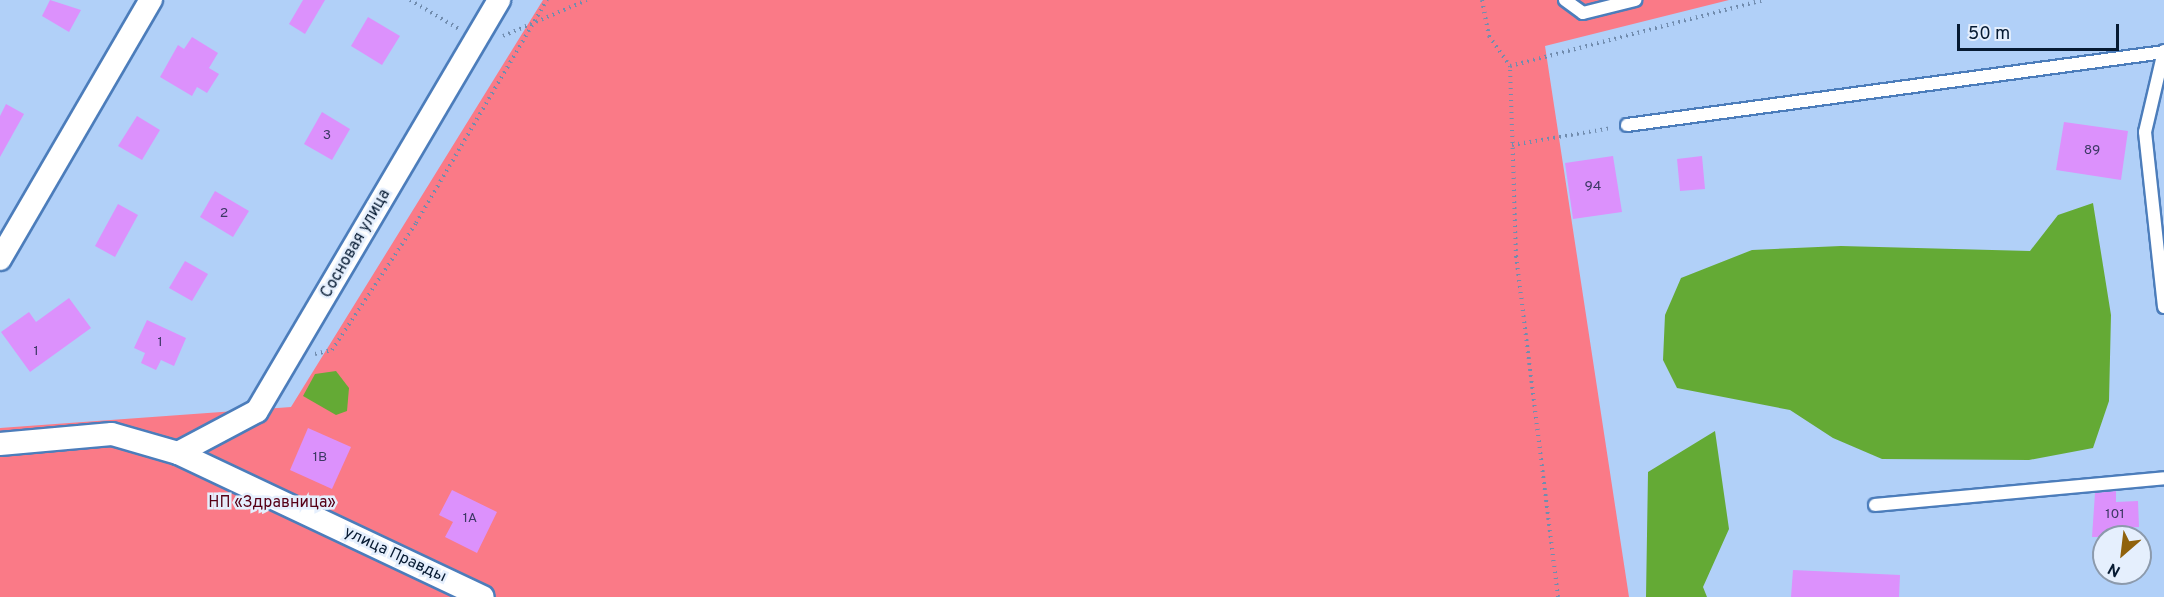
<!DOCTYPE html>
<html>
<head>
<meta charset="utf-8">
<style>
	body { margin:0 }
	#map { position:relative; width:2164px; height:597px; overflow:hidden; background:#b1d0f8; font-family:Overpass,sans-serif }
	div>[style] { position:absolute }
	.green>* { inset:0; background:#fa7a87 }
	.water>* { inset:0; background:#64aa35 }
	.building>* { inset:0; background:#dc91fc }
	.path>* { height:4px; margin-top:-2px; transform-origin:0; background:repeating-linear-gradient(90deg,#718cae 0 1.5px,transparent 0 6px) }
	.roads { filter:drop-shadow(2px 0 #4c7dbb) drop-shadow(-2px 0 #4c7dbb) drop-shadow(0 2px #4c7dbb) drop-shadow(0 -2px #4c7dbb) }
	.lane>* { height:12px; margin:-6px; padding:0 6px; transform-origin:6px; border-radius:6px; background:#fff }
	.street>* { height:22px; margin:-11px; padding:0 11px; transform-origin:11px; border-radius:11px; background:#fff }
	span { translate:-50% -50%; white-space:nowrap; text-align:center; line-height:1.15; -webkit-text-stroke:5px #e5effd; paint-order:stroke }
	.number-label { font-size:14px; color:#3c3864 }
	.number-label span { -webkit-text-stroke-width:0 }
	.street-label { font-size:16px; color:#061a32 }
	.park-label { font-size:16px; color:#560016 }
	.north { position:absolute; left:2092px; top:525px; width:60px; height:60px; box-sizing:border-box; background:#e5effd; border:2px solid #8c9aac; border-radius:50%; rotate:208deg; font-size:16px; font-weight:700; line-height:24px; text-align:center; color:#061a32 }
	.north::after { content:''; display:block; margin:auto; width:21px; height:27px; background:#90620c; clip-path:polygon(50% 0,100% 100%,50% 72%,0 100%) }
	.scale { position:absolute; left:1957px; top:24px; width:162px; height:27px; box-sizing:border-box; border:3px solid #061a32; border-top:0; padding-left:8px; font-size:18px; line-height:21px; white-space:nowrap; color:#061a32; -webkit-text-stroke:4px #e5effd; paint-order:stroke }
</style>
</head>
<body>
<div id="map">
	<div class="green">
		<i style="clip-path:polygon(543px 0,1729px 0,1545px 46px,1629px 597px,0 597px,0 428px,291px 407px)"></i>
	</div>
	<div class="water">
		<i style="clip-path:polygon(2093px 203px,2111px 315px,2109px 401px,2093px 448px,2029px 460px,1882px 459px,1833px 438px,1790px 410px,1677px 388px,1663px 360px,1665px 315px,1681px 278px,1752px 250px,1841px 246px,2030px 251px,2058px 215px)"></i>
		<i style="clip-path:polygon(336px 371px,349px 388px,347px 411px,336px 415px,303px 396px,315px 374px)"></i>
		<i style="clip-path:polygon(1715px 431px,1729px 529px,1703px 587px,1707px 597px,1646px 597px,1648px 472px)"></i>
	</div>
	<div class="building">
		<i style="clip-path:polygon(50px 0,81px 10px,69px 32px,42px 16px)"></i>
		<i style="clip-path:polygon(303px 0,325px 0,305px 34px,289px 24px)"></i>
		<i style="clip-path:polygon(368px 17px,400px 36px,382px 65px,351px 46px)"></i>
		<i style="clip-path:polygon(192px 37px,218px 53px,209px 68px,219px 74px,207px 93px,197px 87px,192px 96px,160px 77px,178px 45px,184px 49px)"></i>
		<i style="clip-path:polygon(6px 104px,24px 114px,0 157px,0 116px)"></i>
		<i style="clip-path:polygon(322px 112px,350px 129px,332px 160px,304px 144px)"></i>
		<i style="clip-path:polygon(137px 116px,160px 130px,142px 160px,118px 146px)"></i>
		<i style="clip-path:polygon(2064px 122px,2128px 131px,2121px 180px,2056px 170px)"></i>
		<i style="clip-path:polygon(1613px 156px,1622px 212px,1573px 219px,1565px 163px)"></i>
		<i style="clip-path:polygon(1702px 156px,1705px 189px,1680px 191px,1677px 159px)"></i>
		<i style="clip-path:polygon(215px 191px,249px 211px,233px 237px,200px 217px)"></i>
		<i style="clip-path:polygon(118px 204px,138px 215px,115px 257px,95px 246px)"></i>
		<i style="clip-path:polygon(185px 261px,208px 274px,192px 301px,169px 288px)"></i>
		<i style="clip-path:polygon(69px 298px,91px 328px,30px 372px,1px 332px,29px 312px,36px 322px)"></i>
		<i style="clip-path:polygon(147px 320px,186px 338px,174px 366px,161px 360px,156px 370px,141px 363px,145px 353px,134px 348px)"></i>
		<i style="clip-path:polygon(308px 428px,351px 447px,332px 489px,290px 470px)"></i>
		<i style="clip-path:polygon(452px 490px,497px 512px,477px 553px,445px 537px,453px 522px,439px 515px)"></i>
		<i style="clip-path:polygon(2116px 491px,2116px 502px,2138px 501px,2139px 527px,2119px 528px,2119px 537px,2092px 537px,2095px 493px)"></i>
		<i style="clip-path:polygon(1793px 570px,1900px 575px,1899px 597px,1791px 597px)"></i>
	</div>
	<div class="path">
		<i style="left:410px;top:0;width:57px;rotate:30.6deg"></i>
		<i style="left:1482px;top:0;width:37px;rotate:79deg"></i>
		<i style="left:1489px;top:36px;width:37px;rotate:55deg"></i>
		<i style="left:503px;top:36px;width:91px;rotate:-23.2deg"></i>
		<i style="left:1512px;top:145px;width:100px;rotate:-9.7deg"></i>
		<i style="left:315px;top:354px;width:17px;rotate:-13deg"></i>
		<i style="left:332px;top:350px;width:152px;rotate:-56.5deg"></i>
		<i style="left:416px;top:223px;width:259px;rotate:-59.6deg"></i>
		<i style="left:1558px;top:597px;width:343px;rotate:-97deg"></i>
		<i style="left:1516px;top:257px;width:191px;rotate:-91.8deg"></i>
		<i style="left:1510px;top:66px;width:262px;rotate:-14.6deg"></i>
	</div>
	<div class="roads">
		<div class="lane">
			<i style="left:1565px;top:0;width:22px;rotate:36deg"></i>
			<i style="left:1583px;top:13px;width:54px;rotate:-14deg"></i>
			<i style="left:2164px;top:51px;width:83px;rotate:103.2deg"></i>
			<i style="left:2145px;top:132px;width:176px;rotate:83.8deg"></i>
			<i style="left:1627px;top:125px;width:542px;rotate:-7.74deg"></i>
			<i style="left:1875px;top:505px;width:290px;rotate:-5.3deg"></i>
		</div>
		<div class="street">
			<i style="left:0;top:259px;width:300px;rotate:-59.8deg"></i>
			<i style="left:0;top:444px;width:112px;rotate:-5.1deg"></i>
			<i style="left:112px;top:434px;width:69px;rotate:16.1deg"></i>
			<i style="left:178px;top:453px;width:337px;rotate:25.3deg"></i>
			<i style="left:178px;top:453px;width:89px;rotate:-28deg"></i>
			<i style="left:257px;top:411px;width:477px;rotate:-59.5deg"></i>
		</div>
	</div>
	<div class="number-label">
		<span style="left:327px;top:136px">3</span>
		<span style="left:2092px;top:151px">89</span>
		<span style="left:1593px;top:187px">94</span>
		<span style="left:224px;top:214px">2</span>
		<span style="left:160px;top:343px">1</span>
		<span style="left:36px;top:352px">1</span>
		<span style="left:320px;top:458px">1В</span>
		<span style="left:2115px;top:515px">101</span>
		<span style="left:470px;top:519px">1А</span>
	</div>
	<div class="street-label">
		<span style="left:356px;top:244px;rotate:-60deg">Сосновая улица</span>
		<span style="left:395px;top:555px;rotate:25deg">улица Правды</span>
	</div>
	<div class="park-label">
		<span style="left:272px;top:503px">НП «Здравница»</span>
	</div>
	<div class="north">N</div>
	<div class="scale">50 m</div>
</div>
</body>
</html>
